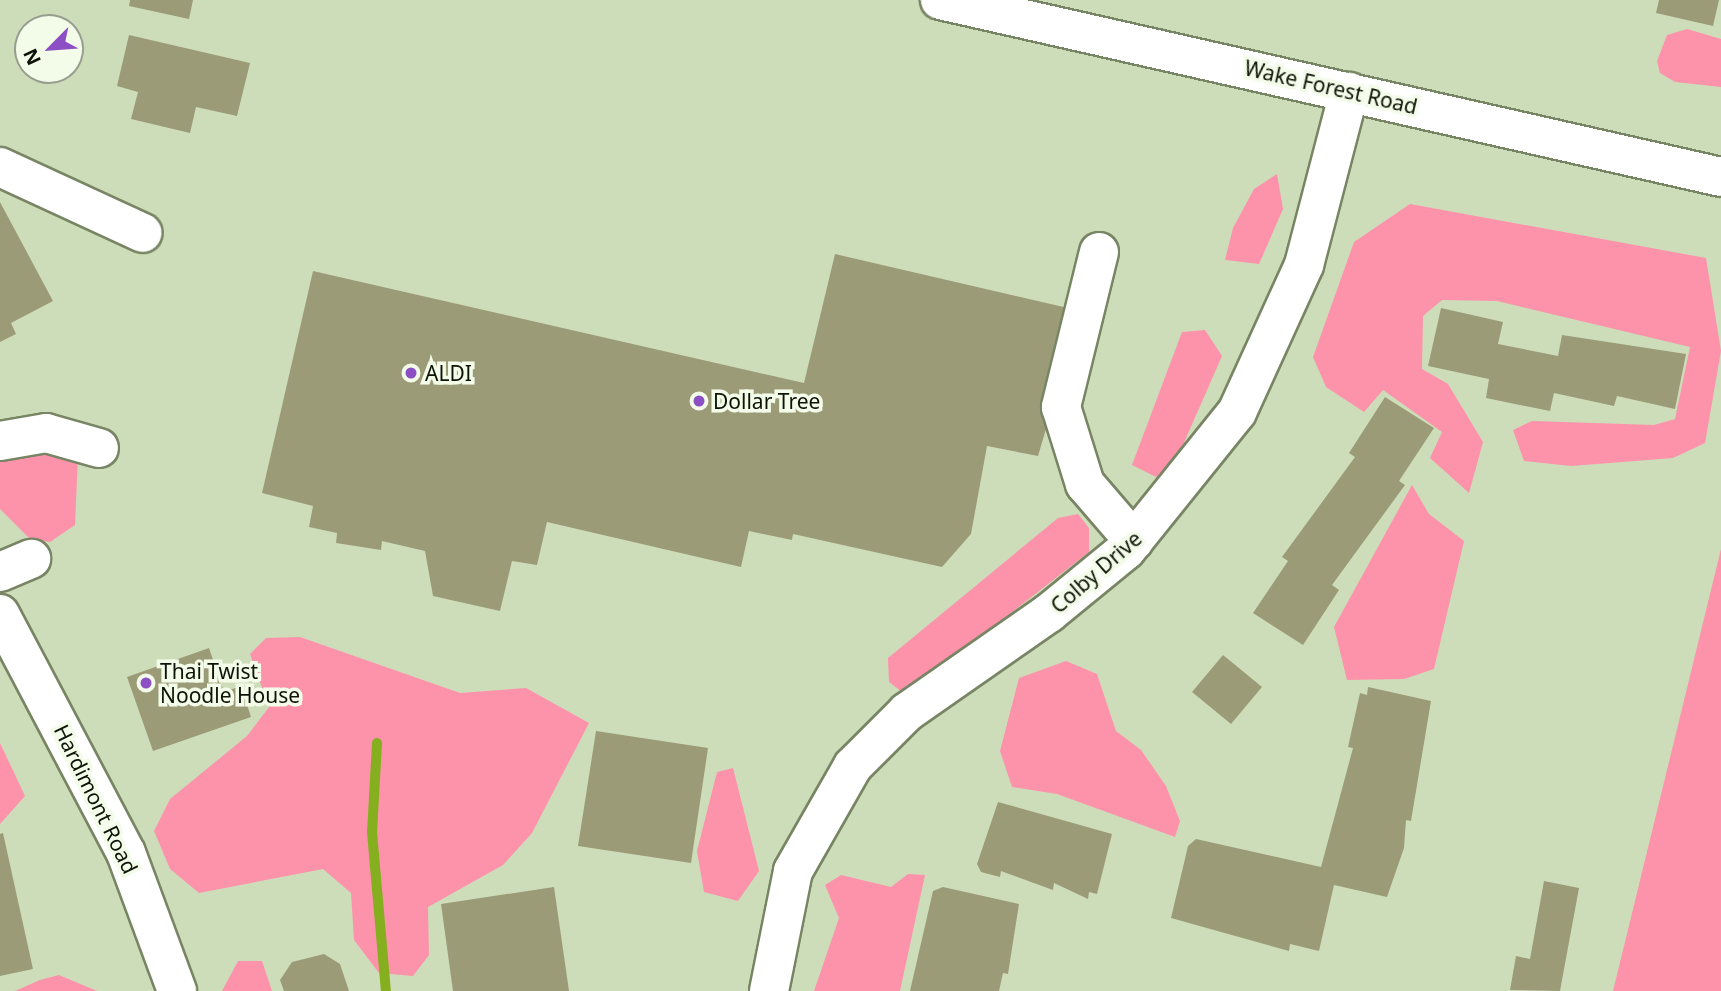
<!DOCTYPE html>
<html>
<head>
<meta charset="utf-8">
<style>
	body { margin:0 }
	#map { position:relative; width:1721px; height:991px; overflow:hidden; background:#ceddb9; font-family:"Noto Sans",sans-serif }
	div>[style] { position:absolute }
	.green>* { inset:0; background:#fd92ab }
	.stream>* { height:10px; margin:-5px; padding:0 5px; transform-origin:5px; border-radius:5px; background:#85af1e }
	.building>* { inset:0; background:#9c9b77 }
	.roads { filter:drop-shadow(2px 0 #788564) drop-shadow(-2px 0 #788564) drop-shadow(0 2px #788564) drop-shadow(0 -2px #788564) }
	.minor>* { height:38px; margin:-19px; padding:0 19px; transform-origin:19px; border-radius:19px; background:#fff }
	.major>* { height:38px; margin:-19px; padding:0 19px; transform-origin:19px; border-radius:19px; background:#fff }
	.dots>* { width:19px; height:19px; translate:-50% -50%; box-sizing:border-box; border:4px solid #f3fbe9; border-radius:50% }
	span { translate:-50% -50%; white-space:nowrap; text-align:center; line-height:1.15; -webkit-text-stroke:7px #f3fbe9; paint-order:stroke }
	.street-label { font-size:21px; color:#0e1307 }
	.poi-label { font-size:21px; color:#0e1307 }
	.left { translate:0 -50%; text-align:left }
	.north { position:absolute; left:14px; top:14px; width:70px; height:70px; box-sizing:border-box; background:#f3fbe9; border:2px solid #979e8f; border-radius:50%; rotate:245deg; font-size:19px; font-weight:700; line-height:28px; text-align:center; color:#0e1307 }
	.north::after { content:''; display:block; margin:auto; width:24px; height:32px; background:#8d4fc4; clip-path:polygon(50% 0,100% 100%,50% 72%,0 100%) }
</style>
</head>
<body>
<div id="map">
	<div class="green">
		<i style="clip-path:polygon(1687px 29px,1721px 39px,1721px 87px,1675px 82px,1660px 73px,1657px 61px,1667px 35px)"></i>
		<i style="clip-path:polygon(1277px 174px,1283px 209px,1259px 264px,1225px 260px,1233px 228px,1254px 189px)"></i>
		<i style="clip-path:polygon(1410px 204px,1706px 258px,1721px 351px,1705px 443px,1673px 458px,1571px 466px,1524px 461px,1513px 430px,1532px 421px,1654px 425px,1675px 419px,1690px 347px,1497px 301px,1442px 300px,1423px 316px,1422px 369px,1448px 384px,1483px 442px,1469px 493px,1430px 458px,1442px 432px,1383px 390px,1364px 412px,1326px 387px,1313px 357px,1354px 242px)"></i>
		<i style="clip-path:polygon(1205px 330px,1222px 356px,1176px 461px,1156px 477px,1132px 465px,1182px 332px)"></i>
		<i style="clip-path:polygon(0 447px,78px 455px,75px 525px,50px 542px,30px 539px,0 509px)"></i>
		<i style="clip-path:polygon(1412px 485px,1429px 514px,1464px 541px,1434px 669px,1404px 679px,1347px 680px,1334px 627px)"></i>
		<i style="clip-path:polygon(1078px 514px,1089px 528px,1089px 552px,906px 695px,889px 682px,888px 658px,1058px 518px)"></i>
		<i style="clip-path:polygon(1721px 549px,1721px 991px,1613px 991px)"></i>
		<i style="clip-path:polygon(300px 637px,460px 693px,526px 688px,589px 723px,532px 833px,503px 865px,428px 907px,429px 955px,413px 976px,379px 973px,354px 940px,351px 893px,323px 869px,199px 893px,170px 869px,154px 831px,170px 799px,247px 736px,269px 707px,250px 654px,266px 638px)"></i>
		<i style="clip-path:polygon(1066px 661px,1097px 674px,1116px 731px,1141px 750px,1166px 786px,1180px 821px,1175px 837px,1057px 794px,1012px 787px,1000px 751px,1019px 678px)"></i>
		<i style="clip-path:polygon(0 743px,25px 796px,0 824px)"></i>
		<i style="clip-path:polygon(733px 768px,759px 871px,738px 901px,704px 892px,697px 851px,717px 772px)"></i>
		<i style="clip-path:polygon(908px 874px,925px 875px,900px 991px,814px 991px,839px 918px,825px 885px,841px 875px,891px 887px)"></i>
		<i style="clip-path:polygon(238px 961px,262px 961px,272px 991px,222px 991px)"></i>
		<i style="clip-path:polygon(59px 975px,97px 991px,15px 991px,40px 980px)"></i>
	</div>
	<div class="stream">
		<i style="left:377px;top:743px;width:89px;rotate:93.2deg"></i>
		<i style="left:372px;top:832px;width:160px;rotate:85deg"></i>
	</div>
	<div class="building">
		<i style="clip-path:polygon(130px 0,193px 0,189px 19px,129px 6px)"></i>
		<i style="clip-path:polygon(1659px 0,1719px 0,1713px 26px,1656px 13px)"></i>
		<i style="clip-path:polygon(129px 35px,250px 63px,237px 116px,196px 107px,190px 133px,131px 119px,138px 92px,117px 86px)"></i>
		<i style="clip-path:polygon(0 202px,53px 301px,11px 323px,16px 334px,0 342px)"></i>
		<i style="clip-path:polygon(835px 254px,1081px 311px,1038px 456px,987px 446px,971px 534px,942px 567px,793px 534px,792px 540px,749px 531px,741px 567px,547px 522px,537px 565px,512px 561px,500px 611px,433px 596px,425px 551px,382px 541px,381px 550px,336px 543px,337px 533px,309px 527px,313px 506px,262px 493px,313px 271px,804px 383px)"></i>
		<i style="clip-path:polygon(1441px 308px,1503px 322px,1498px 344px,1558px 356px,1562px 335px,1686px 354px,1675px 409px,1617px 396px,1614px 406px,1554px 393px,1550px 411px,1486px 398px,1489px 379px,1428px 366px)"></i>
		<i style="clip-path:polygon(1385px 397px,1434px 428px,1399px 481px,1405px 485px,1332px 585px,1339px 590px,1303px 645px,1253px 613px,1288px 561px,1282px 557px,1355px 457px,1349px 453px)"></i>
		<i style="clip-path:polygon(209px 648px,224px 692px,241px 686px,251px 717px,153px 751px,127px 677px)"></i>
		<i style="clip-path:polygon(1223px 655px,1262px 687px,1231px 724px,1192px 692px)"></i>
		<i style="clip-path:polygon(1368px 687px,1431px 701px,1411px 821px,1406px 820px,1404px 848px,1387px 897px,1334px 885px,1319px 951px,1290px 944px,1289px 951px,1171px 918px,1188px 846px,1196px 839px,1321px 867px,1353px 748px,1348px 747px,1360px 693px,1367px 695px)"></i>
		<i style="clip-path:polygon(596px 731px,708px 748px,691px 863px,578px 846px)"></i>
		<i style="clip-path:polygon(998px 802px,1112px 834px,1097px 894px,1089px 892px,1088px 899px,1054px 883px,1053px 890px,1001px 871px,1000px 877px,981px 872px,977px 864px)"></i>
		<i style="clip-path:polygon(3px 833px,33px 969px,0 976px,0 834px)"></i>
		<i style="clip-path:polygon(1544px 881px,1579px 888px,1560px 991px,1510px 990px,1516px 956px,1530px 959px)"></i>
		<i style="clip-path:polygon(554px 887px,569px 991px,453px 991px,441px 904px)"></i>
		<i style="clip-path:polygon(943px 887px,1019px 904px,1008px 974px,1003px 973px,999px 991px,910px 991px,933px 891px)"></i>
		<i style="clip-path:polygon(324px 954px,340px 964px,349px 991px,284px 991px,280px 980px,292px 962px)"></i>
	</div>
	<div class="roads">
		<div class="minor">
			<i style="left:0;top:167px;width:157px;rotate:24.8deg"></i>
			<i style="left:1099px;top:252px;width:160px;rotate:103.8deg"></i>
			<i style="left:1061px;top:407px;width:81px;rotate:72.7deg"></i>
			<i style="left:1085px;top:484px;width:75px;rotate:49.3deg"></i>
			<i style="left:0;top:441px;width:47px;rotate:-9.9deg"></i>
			<i style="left:46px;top:433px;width:55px;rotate:15.8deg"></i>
			<i style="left:0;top:572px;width:34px;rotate:-23deg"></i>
			<i style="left:0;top:614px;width:270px;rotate:62.2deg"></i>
			<i style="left:126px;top:853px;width:147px;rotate:69.7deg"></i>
			<i style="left:769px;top:991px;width:122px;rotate:-78.7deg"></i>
			<i style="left:793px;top:871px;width:121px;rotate:-60.3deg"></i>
			<i style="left:853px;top:766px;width:76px;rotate:-45deg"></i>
			<i style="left:907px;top:712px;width:173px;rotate:-34.9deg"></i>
			<i style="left:1049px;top:613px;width:99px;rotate:-39.3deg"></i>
			<i style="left:1126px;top:550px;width:177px;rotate:-51.2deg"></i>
			<i style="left:1237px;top:412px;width:162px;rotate:-65.5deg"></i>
			<i style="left:1304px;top:265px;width:179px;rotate:-75.4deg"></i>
		</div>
		<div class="major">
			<i style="left:940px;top:0;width:801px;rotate:12.77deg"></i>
		</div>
	</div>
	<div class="dots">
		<i style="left:411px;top:373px;background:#8d4fc4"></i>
		<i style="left:699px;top:401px;background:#8d4fc4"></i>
		<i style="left:146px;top:683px;background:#8d4fc4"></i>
	</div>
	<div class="street-label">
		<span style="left:1331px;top:87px;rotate:13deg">Wake Forest Road</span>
		<span style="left:1096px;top:572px;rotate:-41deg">Colby Drive</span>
		<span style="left:96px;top:799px;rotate:64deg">Hardimont Road</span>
	</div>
	<div class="poi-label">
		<span class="left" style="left:425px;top:373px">ALDI</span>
		<span class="left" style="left:713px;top:401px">Dollar Tree</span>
		<span class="left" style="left:160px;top:683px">Thai Twist<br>Noodle House</span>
	</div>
	<div class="north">N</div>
</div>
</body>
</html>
